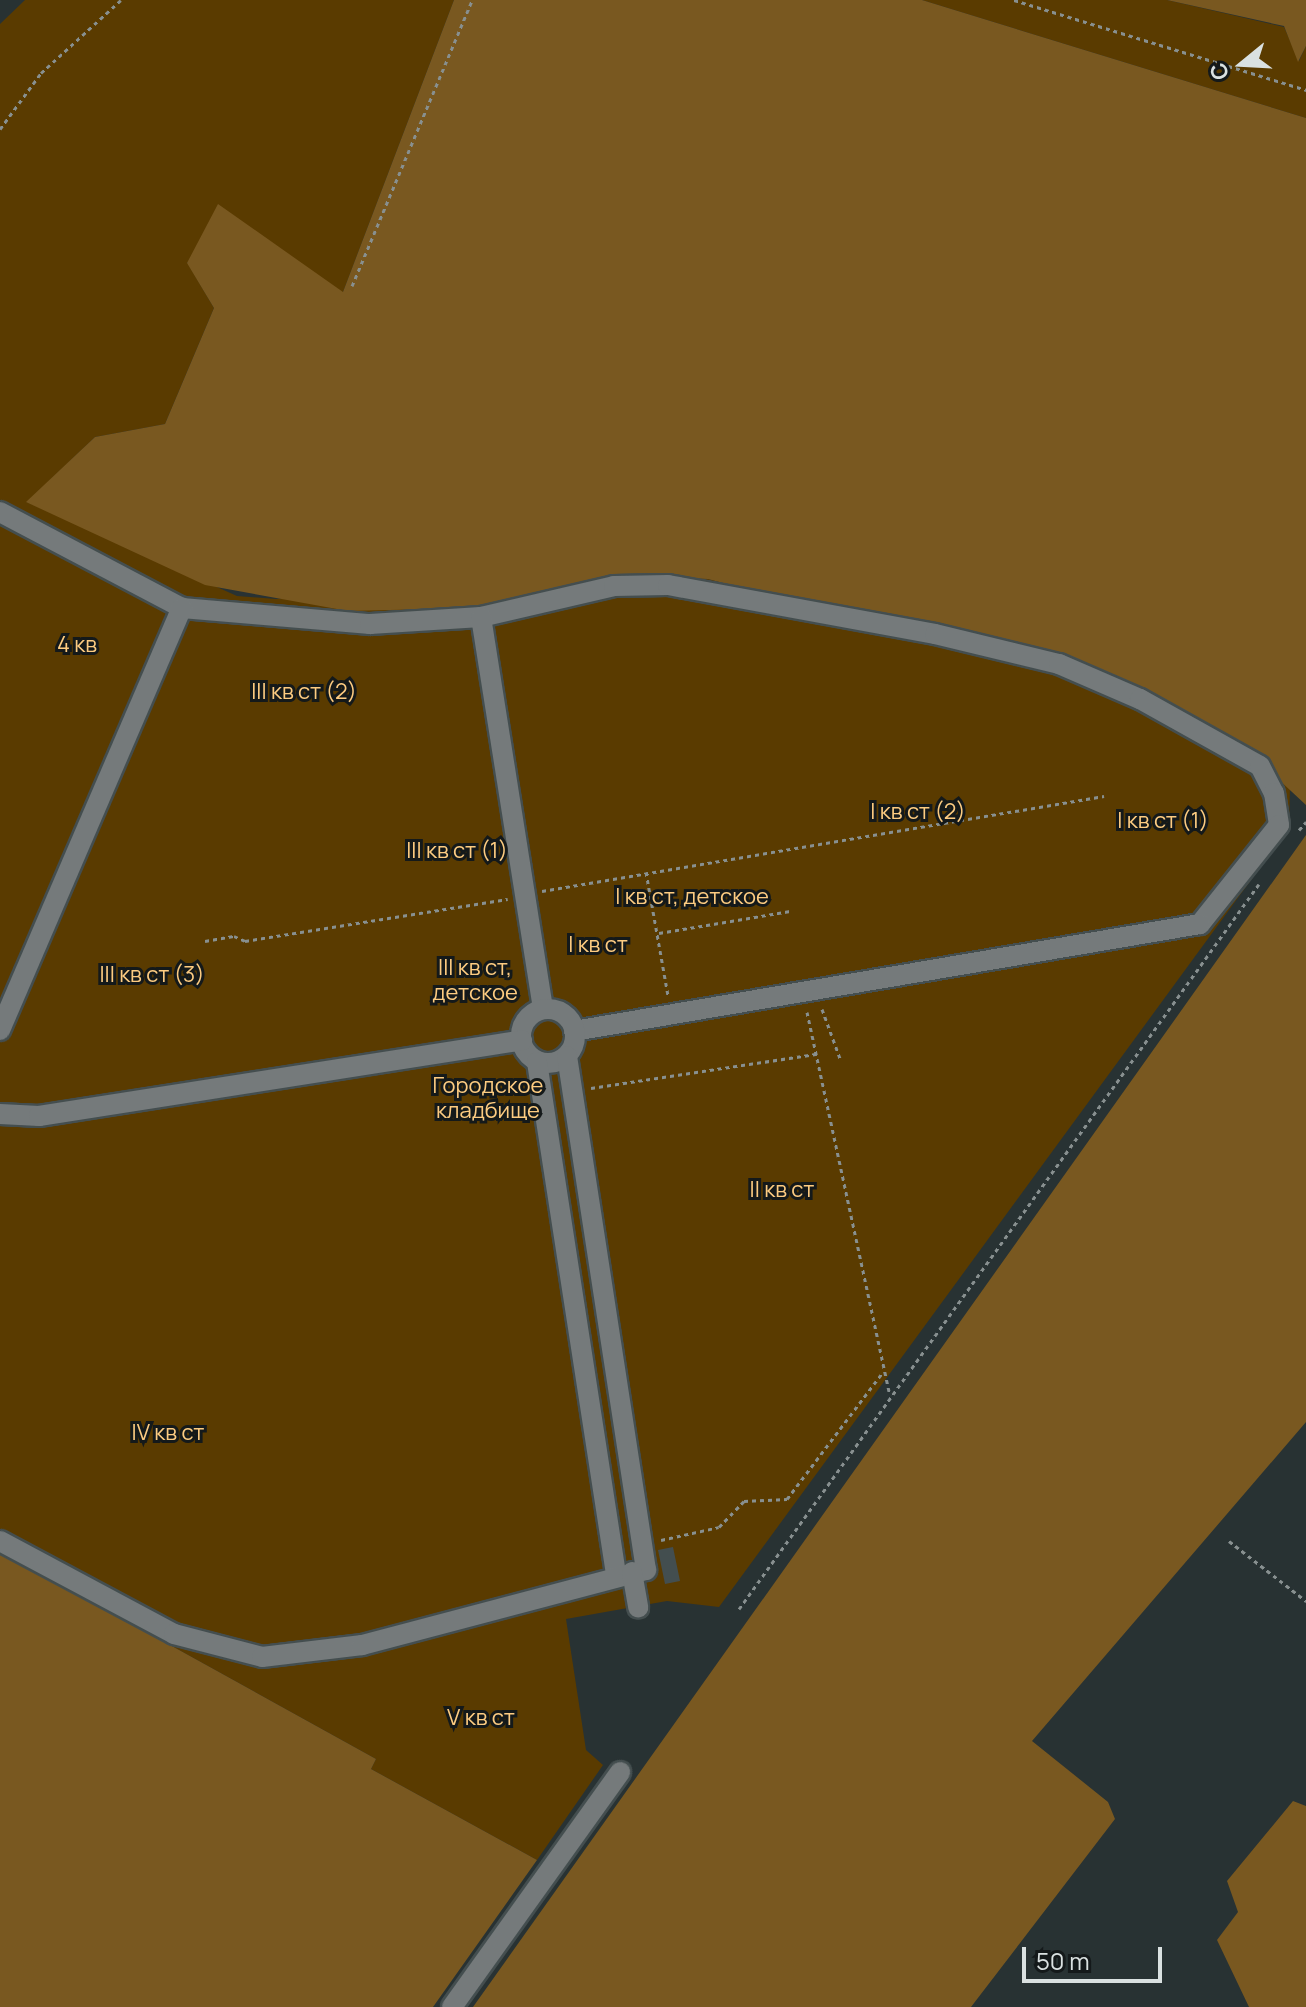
<!DOCTYPE html>
<html>
<head>
<meta charset="utf-8">
<style>
	body { margin:0 }
	#map { position:relative; width:1306px; height:2007px; overflow:hidden; background:#283233; font-family:Manrope,sans-serif }
	div>[style] { position:absolute }
	.green>* { inset:0; background:#5a3b00 }
	.forest>* { inset:0; background:#795820 }
	.building>* { inset:0; background:#434e4f }
	.path>* { height:3px; margin-top:-1.5px; transform-origin:0; background:repeating-linear-gradient(90deg,#889090 0 4px,transparent 0 8px) }
	.roads { filter:drop-shadow(2px 0 #444e4f) drop-shadow(-2px 0 #444e4f) drop-shadow(0 2px #444e4f) drop-shadow(0 -2px #444e4f) }
	.minor>* { height:20px; margin:-10px; padding:0 10px; transform-origin:10px; border-radius:10px; background:#757a7b }
	.minor>.ring { margin:-10px; padding:0; box-sizing:content-box; background:none; border:20px solid #757a7b; border-radius:50% }
	span { translate:-50% -50%; white-space:nowrap; text-align:center; line-height:1.15; -webkit-text-stroke:6px #14191a; paint-order:stroke }
	.park-label { font-size:22px; color:#fdcc81 }
	.north { position:absolute; left:1202px; top:24px; width:80px; height:80px; -webkit-text-stroke:6px #14191a; paint-order:stroke; rotate:252deg; font-size:22px; font-weight:700; line-height:32px; text-align:center; color:#dae1e1 }
	.north::after { content:''; display:block; margin:auto; width:28px; height:36px; background:#dae1e1; clip-path:polygon(50% 0,100% 100%,50% 72%,0 100%) }
	.scale { position:absolute; left:1022px; top:1947px; width:140px; height:36px; box-sizing:border-box; border:4px solid #dae1e1; border-top:0; padding-left:10px; font-size:24px; line-height:28px; white-space:nowrap; color:#dae1e1; -webkit-text-stroke:6px #14191a; paint-order:stroke }
</style>
</head>
<body>
<div id="map">
	<div class="green">
		<i style="clip-path:polygon(25px 0,454px 0,343px 292px,187px 262px,214px 308px,165px 424px,95px 437px,27px 502px,237px 596px,276px 599px,646px 573px,708px 579px,847px 614px,1050px 652px,1261px 763px,1290px 785px,1289px 828px,719px 1607px,667px 1601px,566px 1619px,586px 1750px,603px 1765px,537px 1860px,371px 1769px,376px 1759px,0 1551px,0 24px)"></i>
		<i style="clip-path:polygon(922px 0,1167px 0,1284px 27px,1299px 61px,1306px 46px,1306px 118px)"></i>
	</div>
	<div class="forest">
		<i style="clip-path:polygon(454px 0,922px 0,1306px 118px,1306px 805px,1261px 763px,1147px 697px,708px 579px,610px 575px,474px 608px,348px 611px,205px 585px,26px 502px,95px 437px,165px 424px,214px 308px,187px 263px,218px 204px,343px 292px)"></i>
		<i style="clip-path:polygon(1167px 0,1306px 0,1306px 46px,1298px 62px,1284px 26px)"></i>
		<i style="clip-path:polygon(1306px 835px,1306px 1422px,1032px 1741px,1108px 1802px,1115px 1819px,971px 2007px,473px 2007px)"></i>
		<i style="clip-path:polygon(0 1551px,376px 1759px,371px 1769px,537px 1860px,433px 2007px,0 2007px)"></i>
		<i style="clip-path:polygon(1293px 1801px,1306px 1806px,1306px 2007px,1249px 2007px,1217px 1940px,1238px 1912px,1227px 1881px)"></i>
	</div>
	<div class="building">
		<i style="clip-path:polygon(673px 1547px,680px 1581px,665px 1584px,658px 1550px)"></i>
	</div>
	<div class="path">
		<i style="left:1014px;top:0;width:306px;rotate:17.1deg"></i>
		<i style="left:0;top:129px;width:69px;rotate:-53.8deg"></i>
		<i style="left:41px;top:73px;width:108px;rotate:-42.4deg"></i>
		<i style="left:352px;top:286px;width:310px;rotate:-67.2deg"></i>
		<i style="left:1299px;top:830px;width:11px;rotate:-49deg"></i>
		<i style="left:646px;top:872px;width:125px;rotate:79.9deg"></i>
		<i style="left:542px;top:891px;width:570px;rotate:-9.59deg"></i>
		<i style="left:659px;top:933px;width:133px;rotate:-9.5deg"></i>
		<i style="left:205px;top:941px;width:29px;rotate:-10deg"></i>
		<i style="left:234px;top:936px;width:12px;rotate:24deg"></i>
		<i style="left:245px;top:941px;width:266px;rotate:-9.1deg"></i>
		<i style="left:822px;top:1009px;width:55px;rotate:69.9deg"></i>
		<i style="left:807px;top:1012px;width:392px;rotate:77.8deg"></i>
		<i style="left:591px;top:1088px;width:229px;rotate:-8.6deg"></i>
		<i style="left:661px;top:1540px;width:59px;rotate:-12.6deg"></i>
		<i style="left:719px;top:1527px;width:36px;rotate:-46deg"></i>
		<i style="left:744px;top:1501px;width:43px;rotate:-2.7deg"></i>
		<i style="left:787px;top:1499px;width:159px;rotate:-52.9deg"></i>
		<i style="left:1229px;top:1541px;width:98px;rotate:37.9deg"></i>
		<i style="left:739px;top:1609px;width:892px;rotate:-54.35deg"></i>
	</div>
	<div class="roads">
		<div class="minor">
			<i style="left:0;top:512px;width:206px;rotate:27.8deg"></i>
			<i style="left:182px;top:608px;width:189px;rotate:4.9deg"></i>
			<i style="left:370px;top:624px;width:111px;rotate:-3.6deg"></i>
			<i style="left:481px;top:617px;width:137px;rotate:-13.1deg"></i>
			<i style="left:614px;top:586px;width:54px;rotate:-1.1deg"></i>
			<i style="left:668px;top:585px;width:271px;rotate:10.4deg"></i>
			<i style="left:935px;top:634px;width:128px;rotate:13.6deg"></i>
			<i style="left:1059px;top:664px;width:88px;rotate:23.4deg"></i>
			<i style="left:1140px;top:699px;width:137px;rotate:29.2deg"></i>
			<i style="left:1260px;top:766px;width:30px;rotate:63deg"></i>
			<i style="left:1274px;top:793px;width:32px;rotate:81deg"></i>
			<i style="left:1279px;top:825px;width:127px;rotate:128.6deg"></i>
			<i style="left:1200px;top:924px;width:635px;rotate:170.3deg"></i>
			<i style="left:481px;top:617px;width:396px;rotate:81deg"></i>
			<i class="ring" style="left:521px;top:1009px;width:34px;height:34px"></i>
			<i style="left:0;top:1030px;width:460px;rotate:-66.7deg"></i>
			<i style="left:537px;top:1062px;width:518px;rotate:81.23deg"></i>
			<i style="left:0;top:1114px;width:39px;rotate:3deg"></i>
			<i style="left:39px;top:1116px;width:489px;rotate:-8.9deg"></i>
			<i style="left:0;top:1541px;width:197px;rotate:28.1deg"></i>
			<i style="left:174px;top:1634px;width:91px;rotate:14.6deg"></i>
			<i style="left:262px;top:1657px;width:101px;rotate:-6.8deg"></i>
			<i style="left:362px;top:1645px;width:294px;rotate:-14.8deg"></i>
			<i style="left:646px;top:1570px;width:520px;rotate:-98.74deg"></i>
			<i style="left:632px;top:1572px;width:36px;rotate:80deg"></i>
			<i style="left:452px;top:2007px;width:289px;rotate:-54.4deg"></i>
		</div>
	</div>
	<div class="park-label">
		<span style="left:77px;top:645px">4 кв</span>
		<span style="left:304px;top:692px">III кв ст (2)</span>
		<span style="left:918px;top:812px">I кв ст (2)</span>
		<span style="left:1163px;top:821px">I кв ст (1)</span>
		<span style="left:457px;top:851px">III кв ст (1)</span>
		<span style="left:692px;top:897px">I кв ст, детское</span>
		<span style="left:598px;top:945px">I кв ст</span>
		<span style="left:475px;top:980px">III кв ст,<br>детское</span>
		<span style="left:152px;top:975px">III кв ст (3)</span>
		<span style="left:488px;top:1098px">Городское<br>кладбище</span>
		<span style="left:782px;top:1190px">II кв ст</span>
		<span style="left:168px;top:1433px">IV кв ст</span>
		<span style="left:481px;top:1718px">V кв ст</span>
	</div>
	<div class="north">С</div>
	<div class="scale">50 m</div>
</div>
</body>
</html>
